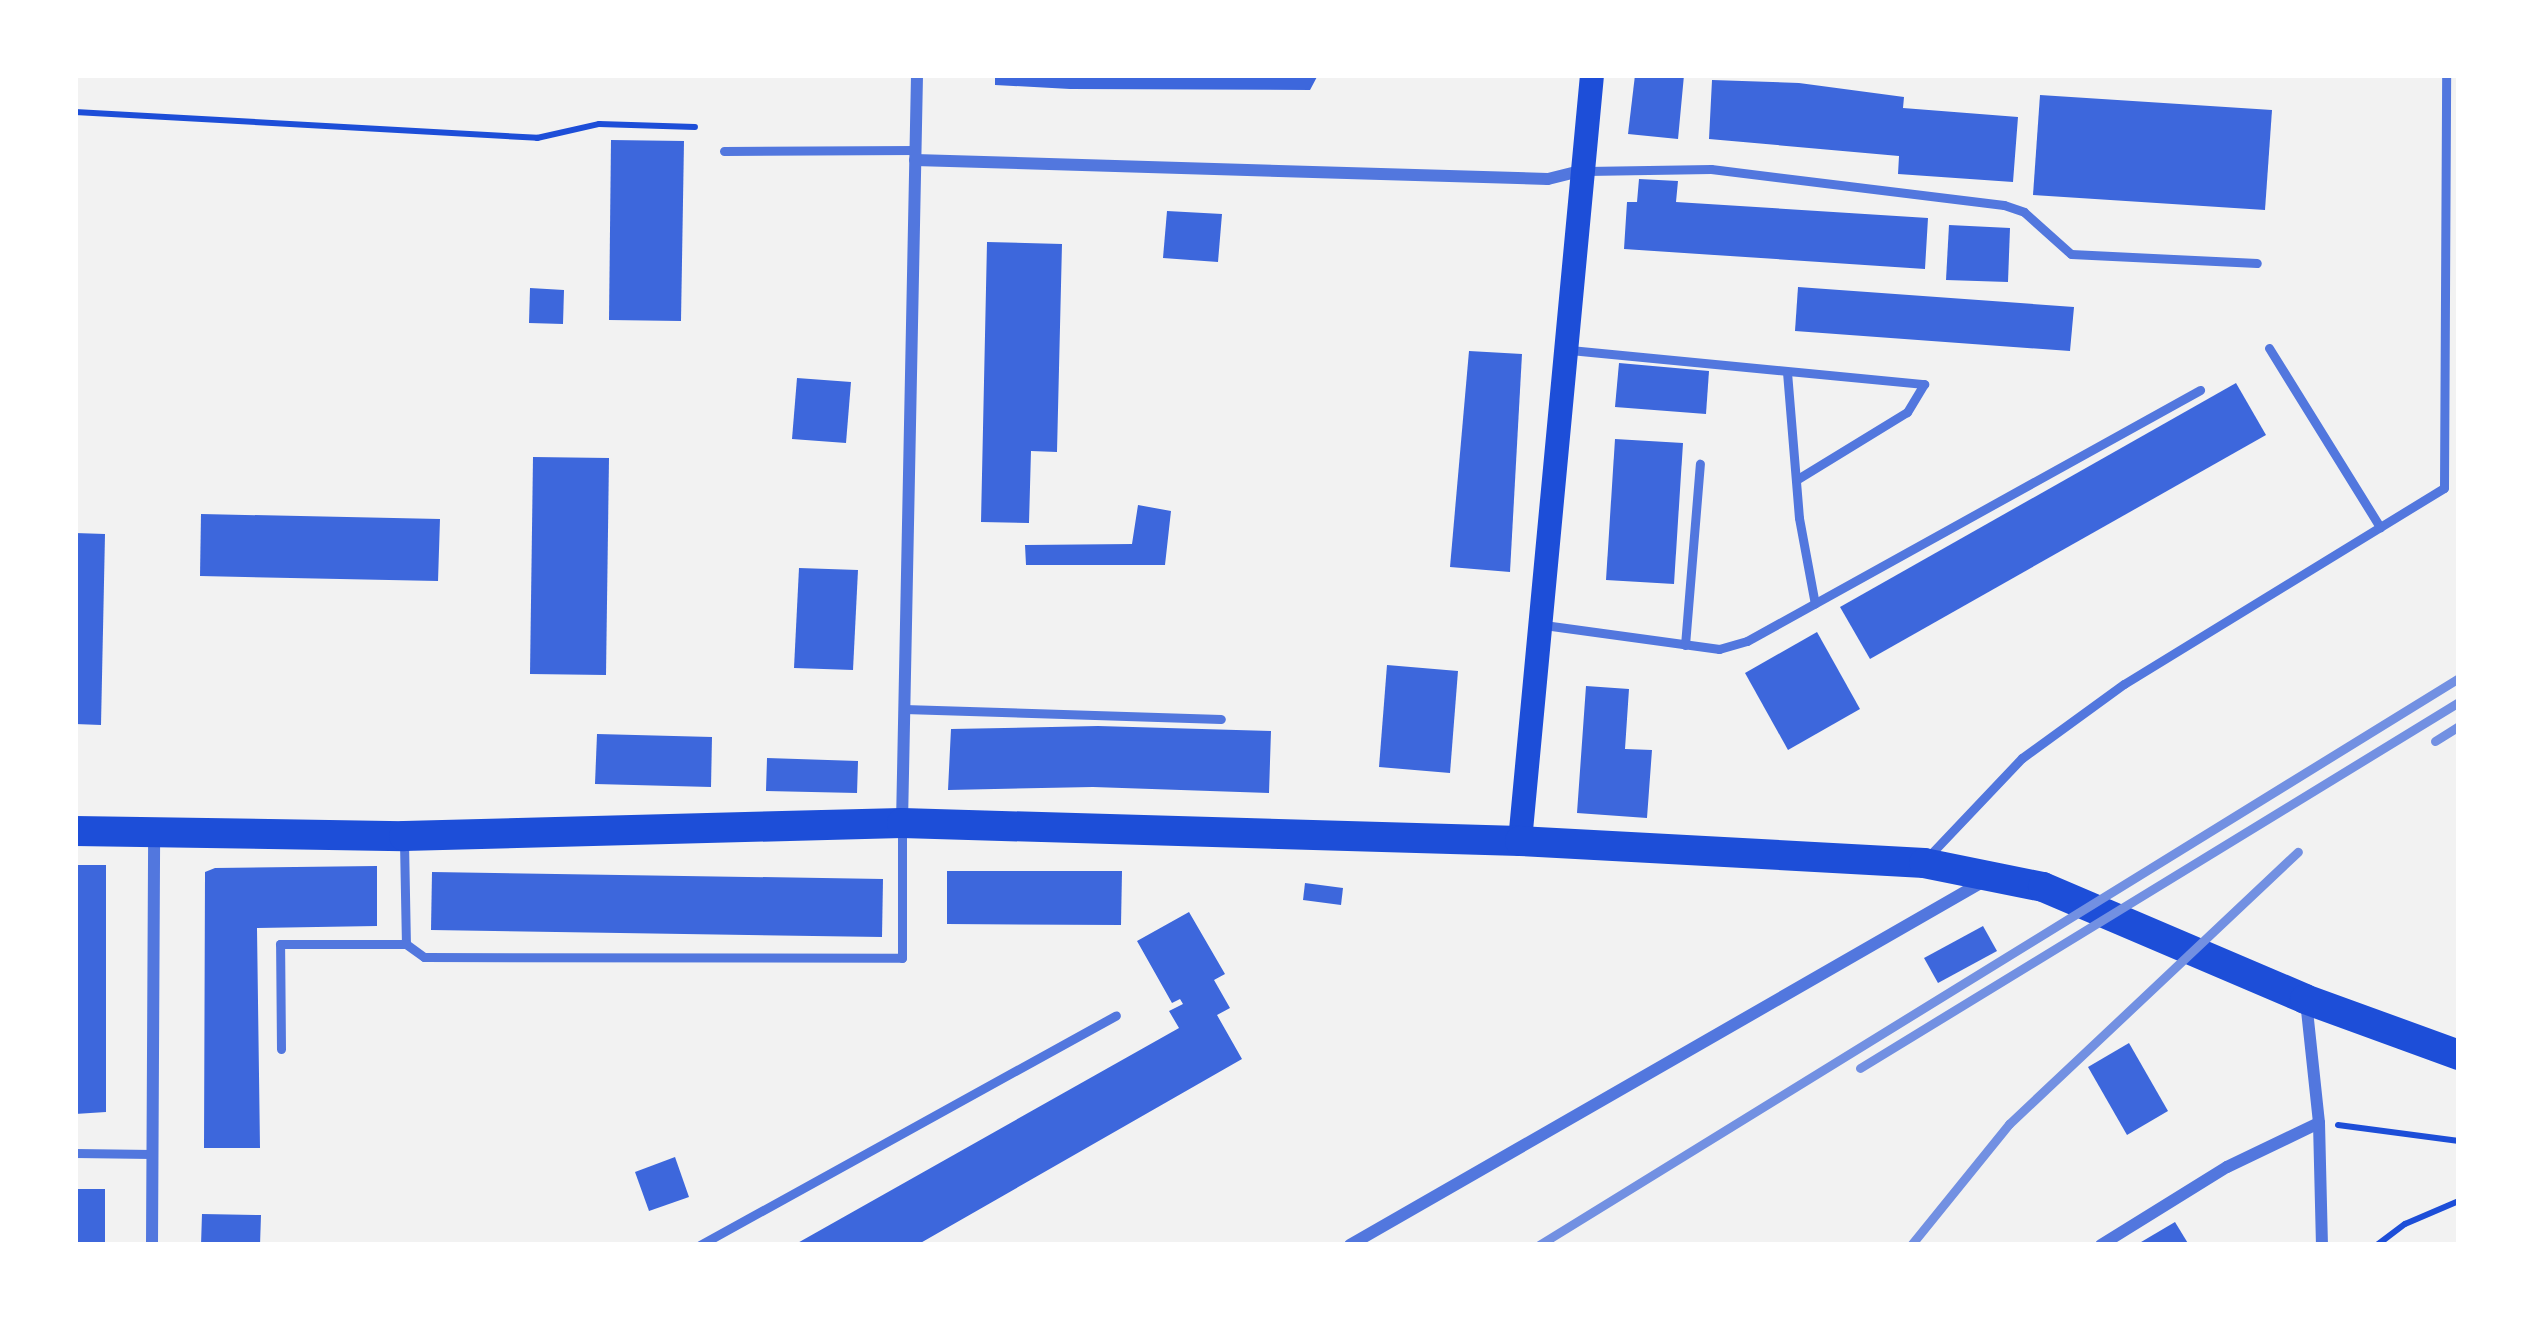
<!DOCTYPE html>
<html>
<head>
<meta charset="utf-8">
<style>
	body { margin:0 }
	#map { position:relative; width:2534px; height:1320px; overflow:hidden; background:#f2f2f2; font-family:Manrope,sans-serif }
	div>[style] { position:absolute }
	.building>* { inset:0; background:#3d67dc }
	.path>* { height:6px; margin:-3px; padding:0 3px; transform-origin:3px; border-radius:3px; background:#1d4ed8 }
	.service>* { height:9px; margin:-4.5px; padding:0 4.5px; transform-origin:4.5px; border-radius:4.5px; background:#5277de }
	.minor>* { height:12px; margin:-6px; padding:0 6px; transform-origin:6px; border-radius:6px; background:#5277de }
	.secondary>* { height:24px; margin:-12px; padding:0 12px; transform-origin:12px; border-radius:12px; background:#1d4ed8 }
	.primary>* { height:30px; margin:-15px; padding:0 15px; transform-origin:15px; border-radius:15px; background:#1d4ed8 }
	.rail>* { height:9px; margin:-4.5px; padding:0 4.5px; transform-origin:4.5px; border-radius:4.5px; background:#7290e2 }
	span { translate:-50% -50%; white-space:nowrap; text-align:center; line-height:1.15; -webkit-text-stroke:10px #fff; paint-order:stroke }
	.frame { position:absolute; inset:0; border:78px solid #fff; pointer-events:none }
</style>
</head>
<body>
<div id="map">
	<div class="building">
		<i style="clip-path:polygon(995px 75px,1318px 75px,1310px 90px,1070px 89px,995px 85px)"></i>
		<i style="clip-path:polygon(1635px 75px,1684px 75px,1678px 139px,1628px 134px)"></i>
		<i style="clip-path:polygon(1712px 80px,1799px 83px,1904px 97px,1903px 108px,2018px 117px,2013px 182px,1898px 174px,1899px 156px,1709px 139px)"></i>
		<i style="clip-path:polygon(2040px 95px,2272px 110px,2265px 210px,2033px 195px)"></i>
		<i style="clip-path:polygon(611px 140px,684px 141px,681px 321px,609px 320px)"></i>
		<i style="clip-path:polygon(1639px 179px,1678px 181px,1676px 202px,1928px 218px,1925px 269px,1624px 249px,1627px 202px,1637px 202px)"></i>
		<i style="clip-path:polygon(1167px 211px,1222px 214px,1218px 262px,1163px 258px)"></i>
		<i style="clip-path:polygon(1949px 225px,2010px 228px,2008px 282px,1946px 280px)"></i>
		<i style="clip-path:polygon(987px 242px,1062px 244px,1057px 452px,1031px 451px,1029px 523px,981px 522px)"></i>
		<i style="clip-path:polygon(1798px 287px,2074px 307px,2070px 351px,1795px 331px)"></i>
		<i style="clip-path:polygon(530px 288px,564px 290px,563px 324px,529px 323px)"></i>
		<i style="clip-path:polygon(1469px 351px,1522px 354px,1510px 572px,1450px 567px)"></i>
		<i style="clip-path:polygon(1619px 363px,1709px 371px,1706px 414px,1615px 407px)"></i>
		<i style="clip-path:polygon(797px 378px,851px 382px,846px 443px,792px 439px)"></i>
		<i style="clip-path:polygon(2236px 383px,2266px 435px,1870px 659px,1840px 607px)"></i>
		<i style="clip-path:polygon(1615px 439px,1683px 443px,1674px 584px,1606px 580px)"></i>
		<i style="clip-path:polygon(533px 457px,609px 458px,606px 675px,530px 674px)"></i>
		<i style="clip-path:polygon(1138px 505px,1171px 511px,1165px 565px,1026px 565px,1025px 545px,1132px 544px)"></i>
		<i style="clip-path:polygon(201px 514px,440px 519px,438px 581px,200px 576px)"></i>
		<i style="clip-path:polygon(75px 533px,105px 534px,101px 725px,75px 724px)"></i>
		<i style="clip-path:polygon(799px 568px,858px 570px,853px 670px,794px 668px)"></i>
		<i style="clip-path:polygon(1817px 632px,1860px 709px,1788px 750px,1745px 673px)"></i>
		<i style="clip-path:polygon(1387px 665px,1458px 671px,1450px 773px,1379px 767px)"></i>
		<i style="clip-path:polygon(1586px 686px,1629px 689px,1625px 749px,1652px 750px,1647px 818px,1577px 813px)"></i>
		<i style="clip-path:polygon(1098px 726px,1271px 731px,1269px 793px,1093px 787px,948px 790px,951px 729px)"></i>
		<i style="clip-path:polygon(597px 734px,712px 737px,711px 787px,595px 784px)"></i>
		<i style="clip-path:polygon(767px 758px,858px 761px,857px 793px,766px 791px)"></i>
		<i style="clip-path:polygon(75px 865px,106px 865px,106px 1112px,75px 1114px)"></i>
		<i style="clip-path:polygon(377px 866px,377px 926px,257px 928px,260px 1148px,204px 1148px,205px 872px,215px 868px)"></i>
		<i style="clip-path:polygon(947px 871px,1122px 871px,1121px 925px,947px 924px)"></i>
		<i style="clip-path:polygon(432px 872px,883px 879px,882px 937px,431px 930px)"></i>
		<i style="clip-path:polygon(1305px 883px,1343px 888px,1341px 905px,1303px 900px)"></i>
		<i style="clip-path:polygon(1189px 912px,1225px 974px,1214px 980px,1230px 1008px,1217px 1015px,1242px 1059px,917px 1245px,794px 1245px,1179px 1028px,1169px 1011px,1183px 1004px,1180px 999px,1172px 1003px,1137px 941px)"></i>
		<i style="clip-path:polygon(1983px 926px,1997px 951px,1938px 983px,1924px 958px)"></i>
		<i style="clip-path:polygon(2129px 1043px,2168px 1111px,2127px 1135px,2088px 1067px)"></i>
		<i style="clip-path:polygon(675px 1157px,689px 1197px,649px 1211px,635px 1172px)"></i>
		<i style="clip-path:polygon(75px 1189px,105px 1189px,105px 1245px,75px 1245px)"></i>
		<i style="clip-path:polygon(202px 1214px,261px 1215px,260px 1245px,201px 1245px)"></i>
		<i style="clip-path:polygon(2175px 1222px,2189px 1245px,2136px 1245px)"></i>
	</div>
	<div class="path">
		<i style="left:75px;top:112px;width:463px;rotate:3.2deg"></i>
		<i style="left:537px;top:138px;width:64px;rotate:-12.7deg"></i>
		<i style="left:599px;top:124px;width:96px;rotate:1.8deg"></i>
		<i style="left:2338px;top:1125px;width:122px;rotate:7.5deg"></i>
		<i style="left:2377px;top:1245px;width:35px;rotate:-37deg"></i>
		<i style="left:2405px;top:1224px;width:59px;rotate:-23.1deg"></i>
	</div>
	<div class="service">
		<i style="left:724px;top:151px;width:192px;rotate:-0.3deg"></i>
		<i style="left:1586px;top:171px;width:125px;rotate:-0.9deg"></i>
		<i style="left:1711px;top:169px;width:295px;rotate:7deg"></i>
		<i style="left:2004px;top:205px;width:21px;rotate:19deg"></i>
		<i style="left:2024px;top:212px;width:63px;rotate:41.8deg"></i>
		<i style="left:2071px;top:254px;width:186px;rotate:2.8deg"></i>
		<i style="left:2269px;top:348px;width:211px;rotate:58.2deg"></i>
		<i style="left:1570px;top:350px;width:356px;rotate:5.5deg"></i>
		<i style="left:1924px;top:384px;width:33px;rotate:121deg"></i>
		<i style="left:1907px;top:412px;width:130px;rotate:148.5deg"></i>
		<i style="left:1787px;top:372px;width:146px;rotate:85.3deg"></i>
		<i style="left:1799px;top:518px;width:87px;rotate:79.5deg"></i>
		<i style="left:1544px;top:625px;width:177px;rotate:7.8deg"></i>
		<i style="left:1719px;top:649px;width:29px;rotate:-16deg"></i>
		<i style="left:1747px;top:641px;width:518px;rotate:-28.99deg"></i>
		<i style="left:1685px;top:645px;width:182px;rotate:-85.3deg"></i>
		<i style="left:904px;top:709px;width:317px;rotate:1.8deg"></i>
		<i style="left:404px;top:842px;width:102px;rotate:88.9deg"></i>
		<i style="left:406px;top:944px;width:22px;rotate:36deg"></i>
		<i style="left:424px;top:957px;width:478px;rotate:0.1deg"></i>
		<i style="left:902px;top:958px;width:130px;rotate:-90deg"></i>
		<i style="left:1927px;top:858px;width:138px;rotate:-46.5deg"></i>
		<i style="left:2022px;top:758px;width:126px;rotate:-36deg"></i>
		<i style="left:2124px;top:684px;width:375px;rotate:-31.5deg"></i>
		<i style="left:2444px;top:488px;width:413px;rotate:-89.7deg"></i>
		<i style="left:281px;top:1049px;width:105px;rotate:-90.5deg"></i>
		<i style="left:280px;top:944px;width:126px"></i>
		<i style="left:75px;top:1153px;width:77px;rotate:0.7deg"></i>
		<i style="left:700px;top:1245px;width:475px;rotate:-28.9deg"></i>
	</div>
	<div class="minor">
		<i style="left:915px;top:160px;width:633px;rotate:1.72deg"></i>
		<i style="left:1548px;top:179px;width:34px;rotate:-14deg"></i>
		<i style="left:902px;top:823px;width:748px;rotate:-88.85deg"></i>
		<i style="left:2306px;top:1001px;width:123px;rotate:83.9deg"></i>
		<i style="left:2319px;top:1123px;width:122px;rotate:88.6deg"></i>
		<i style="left:152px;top:1245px;width:413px;rotate:-89.7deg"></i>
		<i style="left:1350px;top:1245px;width:731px;rotate:-29.86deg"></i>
		<i style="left:2101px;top:1245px;width:148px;rotate:-31.8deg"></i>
		<i style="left:2227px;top:1167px;width:102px;rotate:-25.6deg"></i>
	</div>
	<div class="secondary">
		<i style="left:1520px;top:841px;width:769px;rotate:-84.63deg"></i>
	</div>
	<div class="primary">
		<i style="left:75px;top:831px;width:329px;rotate:0.9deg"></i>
		<i style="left:404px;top:836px;width:498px;rotate:-1.5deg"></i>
		<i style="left:902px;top:823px;width:618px;rotate:1.67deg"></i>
		<i style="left:1520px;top:841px;width:405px;rotate:3.1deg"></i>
		<i style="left:1924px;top:863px;width:121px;rotate:11.4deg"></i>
		<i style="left:2043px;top:887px;width:285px;rotate:23.1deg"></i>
		<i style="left:2305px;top:999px;width:164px;rotate:20deg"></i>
	</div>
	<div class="rail">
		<i style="left:2435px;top:741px;width:28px;rotate:-32deg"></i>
		<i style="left:1860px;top:1068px;width:702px;rotate:-31.43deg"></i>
		<i style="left:1539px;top:1245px;width:1081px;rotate:-31.65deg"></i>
		<i style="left:1911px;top:1245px;width:156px;rotate:-51deg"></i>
		<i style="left:2009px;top:1124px;width:397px;rotate:-43.3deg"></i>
	</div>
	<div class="frame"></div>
</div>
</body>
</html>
